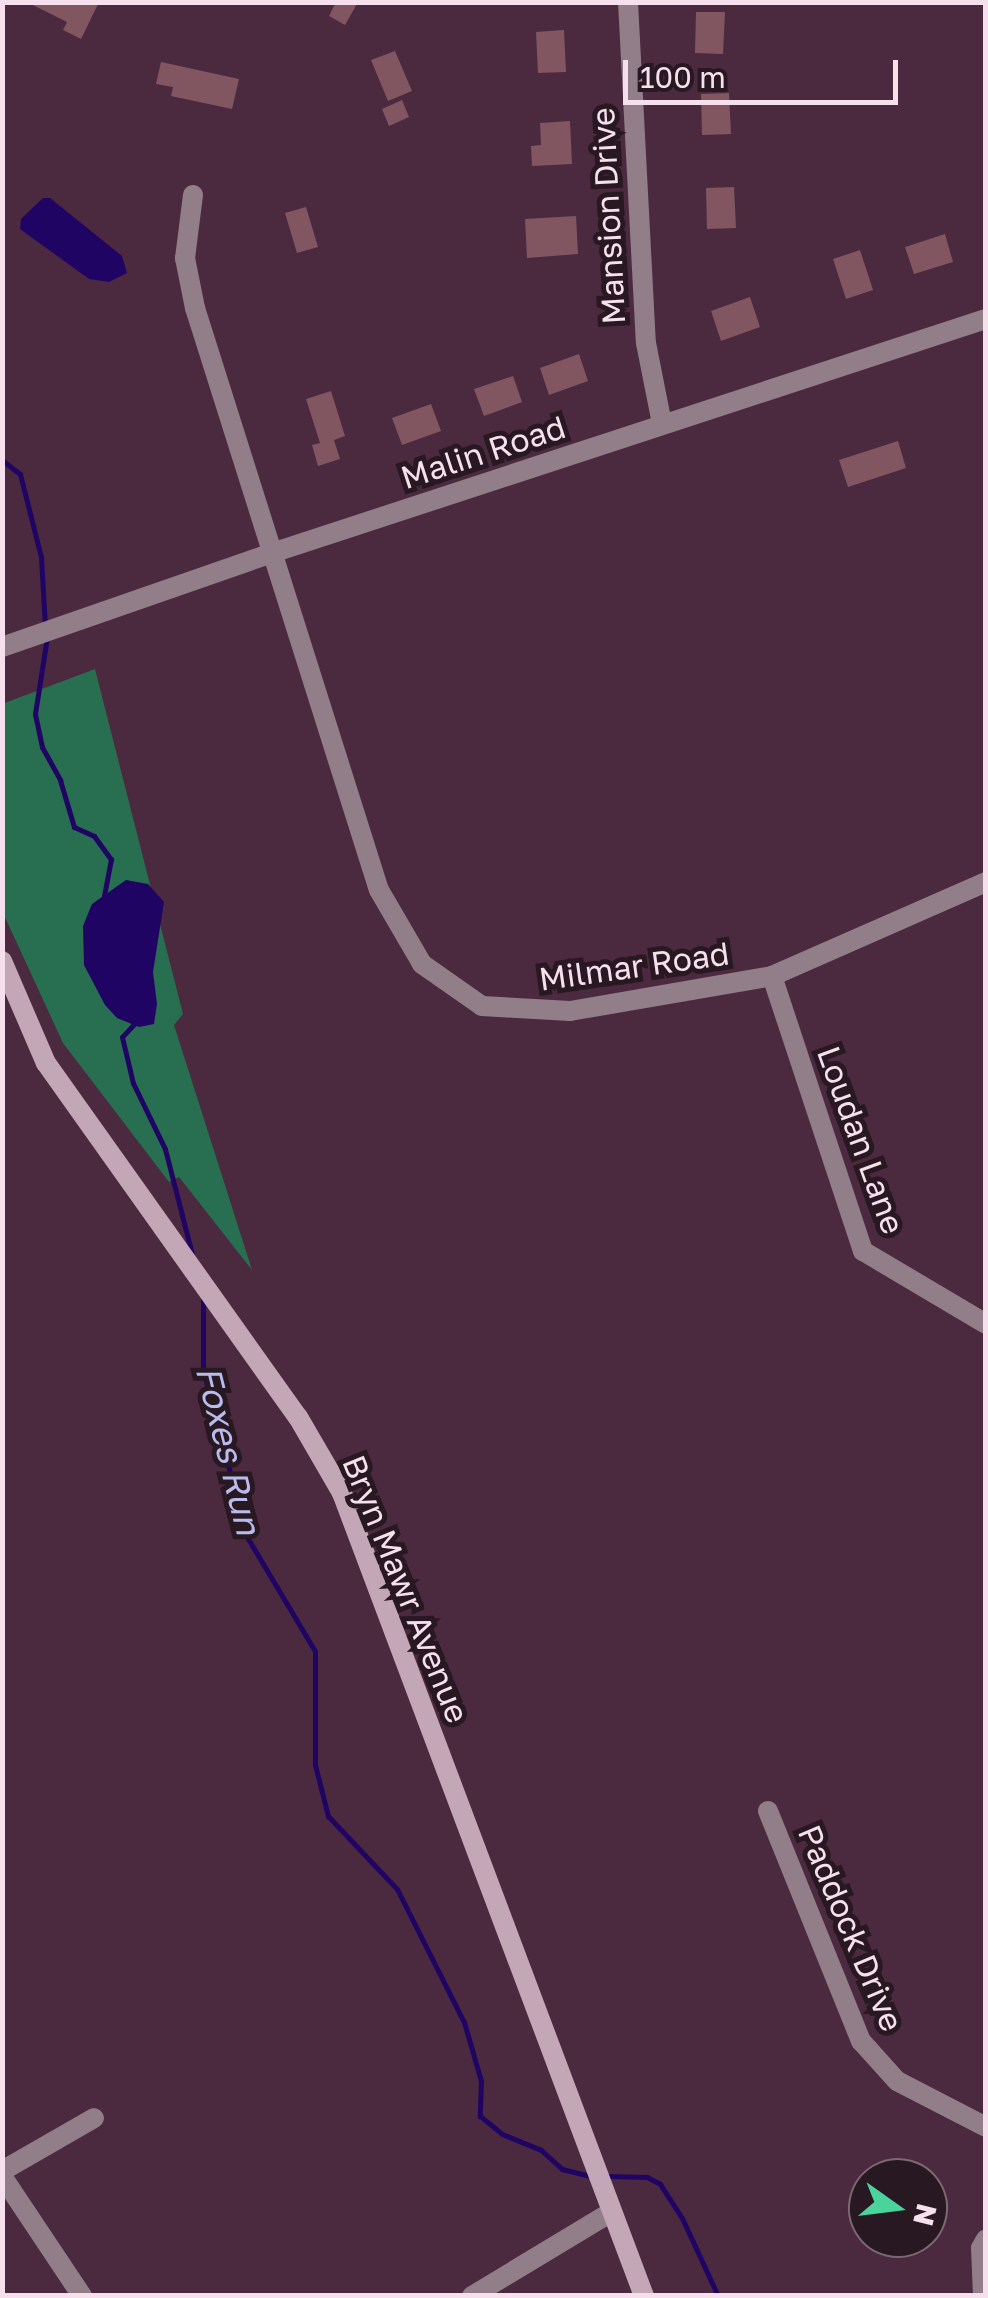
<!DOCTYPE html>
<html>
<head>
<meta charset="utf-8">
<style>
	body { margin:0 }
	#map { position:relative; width:988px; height:2298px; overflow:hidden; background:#4b293f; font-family:"Golos Text",sans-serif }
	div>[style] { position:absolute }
	.green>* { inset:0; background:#286e51 }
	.water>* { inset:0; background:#200464 }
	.stream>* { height:5px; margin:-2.5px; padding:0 2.5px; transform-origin:2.5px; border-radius:2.5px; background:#200464 }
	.building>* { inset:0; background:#825661 }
	.minor>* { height:20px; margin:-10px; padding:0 10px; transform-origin:10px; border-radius:10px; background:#917e89 }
	.secondary>* { height:20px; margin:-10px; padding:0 10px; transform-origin:10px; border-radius:10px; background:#c4a7b7 }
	span { translate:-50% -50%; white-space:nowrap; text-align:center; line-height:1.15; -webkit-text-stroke:10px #281822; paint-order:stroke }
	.street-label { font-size:32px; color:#f7e0ed }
	.water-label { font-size:35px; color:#b8bbec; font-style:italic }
	.frame { position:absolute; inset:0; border:5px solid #f7e0ed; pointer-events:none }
	.north { position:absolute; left:848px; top:2158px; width:100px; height:100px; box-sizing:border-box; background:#281822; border:2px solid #7b6873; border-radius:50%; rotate:104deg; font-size:28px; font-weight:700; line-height:40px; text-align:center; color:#f7e0ed }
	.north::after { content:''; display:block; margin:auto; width:35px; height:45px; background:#4ad49c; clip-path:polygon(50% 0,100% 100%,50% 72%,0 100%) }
	.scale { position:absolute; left:623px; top:60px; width:275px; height:45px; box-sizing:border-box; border:5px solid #f7e0ed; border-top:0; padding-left:12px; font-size:30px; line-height:35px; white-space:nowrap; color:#f7e0ed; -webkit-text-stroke:8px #281822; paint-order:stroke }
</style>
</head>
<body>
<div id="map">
	<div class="green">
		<i style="clip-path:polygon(95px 669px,183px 1014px,174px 1025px,252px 1270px,179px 1177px,169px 1182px,63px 1043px,3px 913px,2px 704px)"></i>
	</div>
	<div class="water">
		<i style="clip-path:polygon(43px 198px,50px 198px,122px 256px,127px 273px,109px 282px,89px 279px,20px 229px,21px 219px)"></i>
		<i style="clip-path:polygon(126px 880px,148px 884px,164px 902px,153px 972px,157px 1004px,154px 1024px,139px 1027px,117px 1018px,105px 1005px,84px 965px,83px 926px,92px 904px)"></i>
	</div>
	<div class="stream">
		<i style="left:2px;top:460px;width:23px;rotate:38deg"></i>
		<i style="left:20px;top:474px;width:86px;rotate:75.8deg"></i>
		<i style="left:41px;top:557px;width:69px;rotate:86.7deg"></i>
		<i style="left:47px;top:637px;width:78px;rotate:98.9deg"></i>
		<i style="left:35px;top:714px;width:34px;rotate:78deg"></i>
		<i style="left:42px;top:747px;width:38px;rotate:61deg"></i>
		<i style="left:60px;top:780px;width:49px;rotate:73.4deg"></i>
		<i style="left:74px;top:827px;width:22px;rotate:24deg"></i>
		<i style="left:94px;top:836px;width:29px;rotate:54deg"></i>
		<i style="left:111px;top:859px;width:43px;rotate:100.8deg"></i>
		<i style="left:135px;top:1023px;width:19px;rotate:133deg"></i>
		<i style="left:122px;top:1037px;width:47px;rotate:76.6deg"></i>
		<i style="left:133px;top:1083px;width:73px;rotate:64.1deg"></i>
		<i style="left:165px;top:1149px;width:108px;rotate:75.6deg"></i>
		<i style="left:203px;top:1299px;width:73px;rotate:90deg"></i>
		<i style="left:203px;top:1372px;width:61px;rotate:72.8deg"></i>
		<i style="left:221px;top:1430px;width:99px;rotate:78.3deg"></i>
		<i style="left:241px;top:1527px;width:144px;rotate:59.2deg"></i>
		<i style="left:315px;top:1651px;width:114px;rotate:90deg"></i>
		<i style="left:315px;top:1765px;width:53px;rotate:75.7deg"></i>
		<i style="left:328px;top:1816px;width:100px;rotate:46.6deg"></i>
		<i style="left:397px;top:1889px;width:149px;rotate:63.3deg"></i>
		<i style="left:464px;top:2022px;width:61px;rotate:73.9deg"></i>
		<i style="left:481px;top:2081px;width:35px;rotate:92deg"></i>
		<i style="left:480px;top:2116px;width:28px;rotate:39deg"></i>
		<i style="left:502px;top:2134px;width:42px;rotate:22.3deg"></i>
		<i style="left:541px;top:2150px;width:28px;rotate:42deg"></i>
		<i style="left:562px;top:2169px;width:30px;rotate:14deg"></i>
		<i style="left:607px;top:2176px;width:40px;rotate:1.4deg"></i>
		<i style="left:647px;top:2177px;width:15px;rotate:28deg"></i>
		<i style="left:660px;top:2184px;width:40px;rotate:57.1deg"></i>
		<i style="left:682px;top:2218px;width:86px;rotate:65.2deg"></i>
	</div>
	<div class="building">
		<i style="clip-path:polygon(27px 2px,99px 2px,81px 39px,63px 30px,67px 22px)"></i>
		<i style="clip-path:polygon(336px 2px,358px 2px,345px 25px,329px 16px)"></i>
		<i style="clip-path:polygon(696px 12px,725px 12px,723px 54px,695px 53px)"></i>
		<i style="clip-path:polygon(564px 30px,566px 72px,538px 73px,536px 32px)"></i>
		<i style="clip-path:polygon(395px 51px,412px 91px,388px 101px,371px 60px)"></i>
		<i style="clip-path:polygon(161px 62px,239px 79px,232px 109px,171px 96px,173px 87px,156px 84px)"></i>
		<i style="clip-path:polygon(729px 93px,731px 134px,702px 135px,701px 94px)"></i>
		<i style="clip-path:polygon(402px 100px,409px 117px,389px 126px,382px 109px)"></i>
		<i style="clip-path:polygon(570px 121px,572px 164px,532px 166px,531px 146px,541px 145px,540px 123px)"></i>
		<i style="clip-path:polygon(734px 187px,736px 228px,707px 229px,706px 188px)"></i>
		<i style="clip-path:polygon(306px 207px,318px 247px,297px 253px,285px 213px)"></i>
		<i style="clip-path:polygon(576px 216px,578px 254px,527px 258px,525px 219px)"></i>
		<i style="clip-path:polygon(945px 234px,953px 262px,914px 274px,905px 247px)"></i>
		<i style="clip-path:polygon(860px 250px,873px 290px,846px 299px,833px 259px)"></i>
		<i style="clip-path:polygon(750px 297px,760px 327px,721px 341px,711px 311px)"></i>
		<i style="clip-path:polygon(579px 354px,588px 381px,549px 395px,540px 368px)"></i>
		<i style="clip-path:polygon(513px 376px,522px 402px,484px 416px,474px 389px)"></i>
		<i style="clip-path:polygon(331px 391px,345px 436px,334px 440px,340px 459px,318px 466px,312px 445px,320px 443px,306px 399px)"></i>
		<i style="clip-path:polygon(431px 404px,441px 431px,402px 445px,392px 418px)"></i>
		<i style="clip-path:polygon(898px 441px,906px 468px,848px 487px,839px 460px)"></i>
	</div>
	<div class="minor">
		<i style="left:628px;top:2px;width:341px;rotate:87deg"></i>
		<i style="left:646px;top:343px;width:83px;rotate:78.8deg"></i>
		<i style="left:193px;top:195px;width:64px;rotate:97.2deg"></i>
		<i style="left:185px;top:258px;width:51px;rotate:78.7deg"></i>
		<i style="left:195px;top:308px;width:610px;rotate:72.46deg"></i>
		<i style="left:379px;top:890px;width:86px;rotate:59.8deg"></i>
		<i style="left:422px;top:964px;width:73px;rotate:35deg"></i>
		<i style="left:482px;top:1006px;width:88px;rotate:3.3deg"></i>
		<i style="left:570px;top:1011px;width:205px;rotate:-9.8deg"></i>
		<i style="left:772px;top:976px;width:234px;rotate:-23.7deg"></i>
		<i style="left:2px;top:647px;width:286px;rotate:-19.2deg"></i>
		<i style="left:272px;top:553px;width:751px;rotate:-18.15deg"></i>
		<i style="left:772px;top:976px;width:290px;rotate:71.7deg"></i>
		<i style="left:863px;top:1251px;width:143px;rotate:30.7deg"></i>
		<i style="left:768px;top:1811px;width:248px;rotate:68deg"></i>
		<i style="left:861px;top:2041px;width:54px;rotate:48deg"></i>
		<i style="left:897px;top:2081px;width:100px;rotate:27.3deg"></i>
		<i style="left:2px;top:2171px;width:106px;rotate:-29.9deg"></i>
		<i style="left:2px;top:2176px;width:144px;rotate:56.3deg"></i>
		<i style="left:472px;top:2296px;width:162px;rotate:-31.1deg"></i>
		<i style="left:983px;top:2296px;width:48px;rotate:-92.4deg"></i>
		<i style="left:981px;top:2248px;width:10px;rotate:-61deg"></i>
	</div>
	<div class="secondary">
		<i style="left:2px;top:961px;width:111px;rotate:66.7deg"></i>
		<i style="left:46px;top:1063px;width:435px;rotate:54.6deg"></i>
		<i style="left:298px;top:1417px;width:88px;rotate:59.9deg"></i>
		<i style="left:342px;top:1493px;width:858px;rotate:69.39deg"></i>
	</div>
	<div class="street-label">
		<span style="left:608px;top:216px;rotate:-93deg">Mansion Drive</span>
		<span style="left:483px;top:452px;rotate:-18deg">Malin Road</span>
		<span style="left:634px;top:966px;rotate:-8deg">Milmar Road</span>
		<span style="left:861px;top:1140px;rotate:70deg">Loudan Lane</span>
		<span style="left:406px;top:1589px;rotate:68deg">Bryn Mawr Avenue</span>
		<span style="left:851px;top:1928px;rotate:67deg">Paddock Drive</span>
	</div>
	<div class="water-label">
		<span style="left:229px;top:1450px;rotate:76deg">Foxes Run</span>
	</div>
	<div class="frame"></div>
	<div class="north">N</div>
	<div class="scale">100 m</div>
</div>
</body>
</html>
